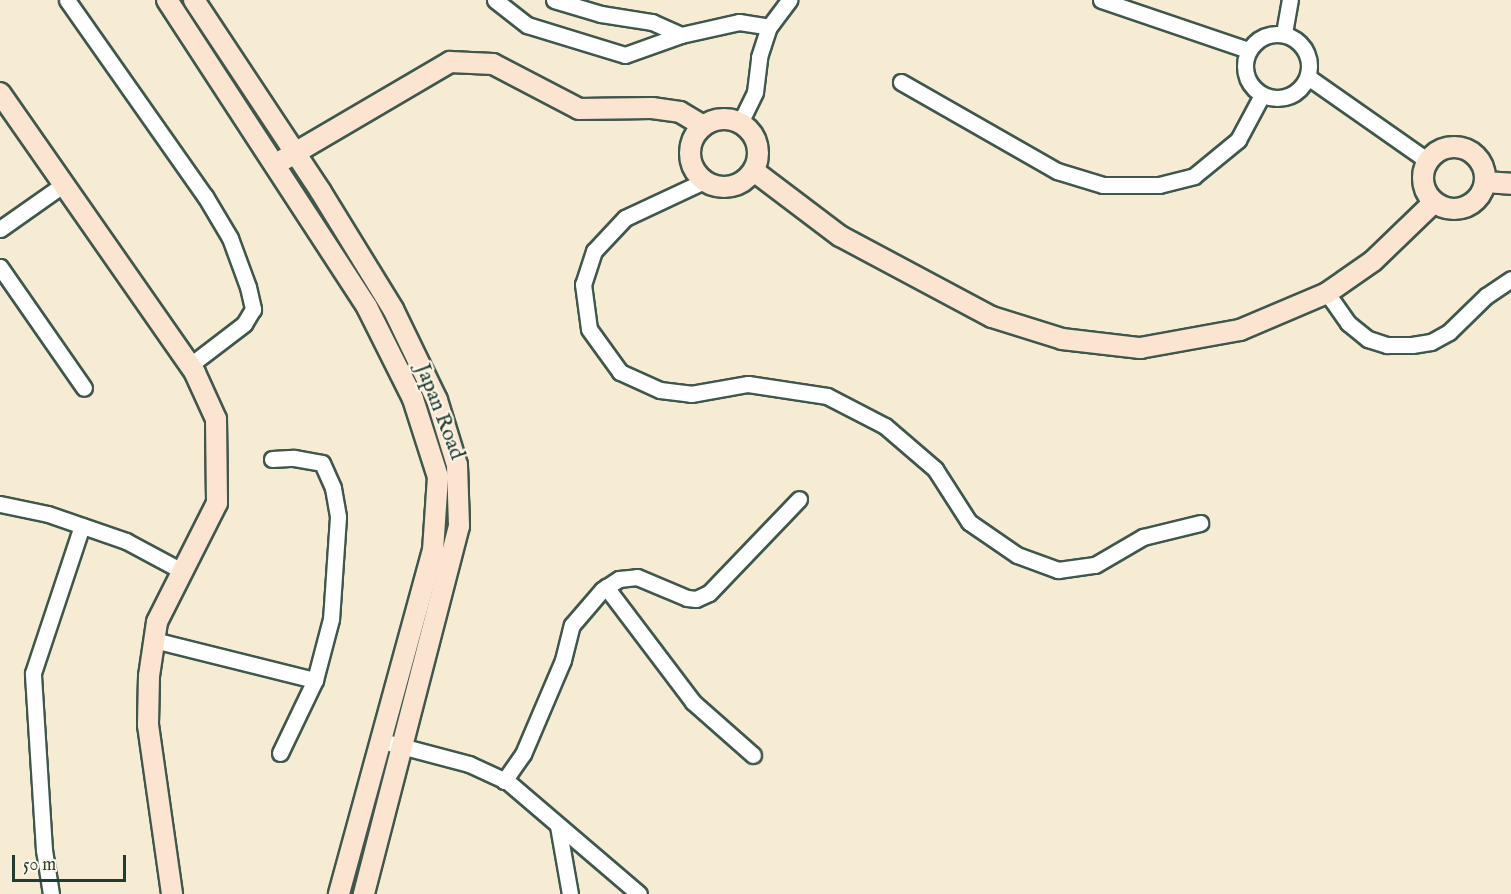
<!DOCTYPE html>
<html>
<head>
<meta charset="utf-8">
<style>
	body { margin:0 }
	#map { position:relative; width:1511px; height:894px; overflow:hidden; background:#f6ebd3; font-family:"IM FELL English",serif }
	div>[style] { position:absolute }
	.roads { filter:drop-shadow(2px 0 #3f574c) drop-shadow(-2px 0 #3f574c) drop-shadow(0 2px #3f574c) drop-shadow(0 -2px #3f574c) }
	.street>* { height:15px; margin:-7.5px; padding:0 7.5px; transform-origin:7.5px; border-radius:7.5px; background:#fff }
	.street>.ring { margin:-7.5px; padding:0; box-sizing:content-box; background:none; border:15px solid #fff; border-radius:50% }
	.secondary>* { height:20px; margin:-10px; padding:0 10px; transform-origin:10px; border-radius:10px; background:#fce5d0 }
	.secondary>.ring { margin:-10px; padding:0; box-sizing:content-box; background:none; border:20px solid #fce5d0; border-radius:50% }
	span { translate:-50% -50%; white-space:nowrap; text-align:center; line-height:1.15; -webkit-text-stroke:4.5px #fcf5e5; paint-order:stroke }
	.street-label { font-size:21px; color:#1f3d34 }
	.scale { position:absolute; left:12px; top:855px; width:114px; height:27px; box-sizing:border-box; border:3px solid #1f3d34; border-top:0; padding-left:8px; font-size:18px; line-height:21px; white-space:nowrap; color:#1f3d34; -webkit-text-stroke:4px #fcf5e5; paint-order:stroke }
</style>
</head>
<body>
<div id="map">
	<div class="roads">
		<div class="street">
			<i style="left:67px;top:0;width:240px;rotate:54.9deg"></i>
			<i style="left:205px;top:196px;width:49px;rotate:59.2deg"></i>
			<i style="left:230px;top:238px;width:52px;rotate:69.8deg"></i>
			<i style="left:248px;top:287px;width:23px;rotate:77deg"></i>
			<i style="left:253px;top:309px;width:17px;rotate:121deg"></i>
			<i style="left:244px;top:324px;width:69px;rotate:142.6deg"></i>
			<i style="left:495px;top:0;width:41px;rotate:38deg"></i>
			<i style="left:527px;top:25px;width:102px;rotate:17deg"></i>
			<i style="left:625px;top:55px;width:59px;rotate:-19.7deg"></i>
			<i style="left:681px;top:35px;width:59px;rotate:-12.6deg"></i>
			<i style="left:739px;top:22px;width:30px;rotate:9deg"></i>
			<i style="left:554px;top:0;width:49px;rotate:16.6deg"></i>
			<i style="left:601px;top:14px;width:52px;rotate:8.9deg"></i>
			<i style="left:652px;top:22px;width:32px;rotate:24deg"></i>
			<i style="left:1101px;top:0;width:155px;rotate:18.8deg"></i>
			<i style="left:1284px;top:33px;width:34px;rotate:-80deg"></i>
			<i class="ring" style="left:1245px;top:34px;width:49px;height:49px"></i>
			<i style="left:1308px;top:77px;width:146px;rotate:35deg"></i>
			<i style="left:901px;top:82px;width:180px;rotate:29.7deg"></i>
			<i style="left:1057px;top:171px;width:48px;rotate:16.9deg"></i>
			<i style="left:1103px;top:185px;width:56px"></i>
			<i style="left:1159px;top:185px;width:36px;rotate:-14deg"></i>
			<i style="left:1194px;top:176px;width:57px;rotate:-39.3deg"></i>
			<i style="left:1238px;top:140px;width:51px;rotate:-61.9deg"></i>
			<i style="left:740px;top:123px;width:34px;rotate:-64deg"></i>
			<i style="left:755px;top:92px;width:35px;rotate:-83deg"></i>
			<i style="left:759px;top:57px;width:32px;rotate:-72deg"></i>
			<i style="left:769px;top:27px;width:34px;rotate:-53deg"></i>
			<i style="left:704px;top:181px;width:87px;rotate:154.9deg"></i>
			<i style="left:625px;top:218px;width:45px;rotate:133.2deg"></i>
			<i style="left:594px;top:251px;width:35px;rotate:108deg"></i>
			<i style="left:583px;top:284px;width:45px;rotate:82.4deg"></i>
			<i style="left:589px;top:329px;width:53px;rotate:54.2deg"></i>
			<i style="left:620px;top:372px;width:44px;rotate:24.2deg"></i>
			<i style="left:660px;top:390px;width:31px;rotate:7deg"></i>
			<i style="left:691px;top:394px;width:58px;rotate:-10deg"></i>
			<i style="left:748px;top:384px;width:80px;rotate:8.6deg"></i>
			<i style="left:827px;top:396px;width:65px;rotate:27.3deg"></i>
			<i style="left:885px;top:426px;width:66px;rotate:40.7deg"></i>
			<i style="left:935px;top:469px;width:63px;rotate:57.3deg"></i>
			<i style="left:969px;top:522px;width:58px;rotate:34.5deg"></i>
			<i style="left:1017px;top:555px;width:44px;rotate:20.1deg"></i>
			<i style="left:1058px;top:570px;width:37px;rotate:-8deg"></i>
			<i style="left:1095px;top:565px;width:56px;rotate:-30.3deg"></i>
			<i style="left:1143px;top:537px;width:59px;rotate:-13.8deg"></i>
			<i style="left:0;top:229px;width:78px;rotate:-35.1deg"></i>
			<i style="left:0;top:267px;width:147px;rotate:55.2deg"></i>
			<i style="left:1327px;top:293px;width:37px;rotate:55deg"></i>
			<i style="left:1348px;top:323px;width:26px;rotate:39deg"></i>
			<i style="left:1368px;top:339px;width:20px;rotate:18deg"></i>
			<i style="left:1387px;top:345px;width:25px"></i>
			<i style="left:1412px;top:345px;width:19px;rotate:-9deg"></i>
			<i style="left:1431px;top:342px;width:21px;rotate:-29deg"></i>
			<i style="left:1449px;top:332px;width:52px;rotate:-44.2deg"></i>
			<i style="left:1486px;top:296px;width:30px;rotate:-34deg"></i>
			<i style="left:272px;top:459px;width:22px;rotate:-3deg"></i>
			<i style="left:294px;top:458px;width:28px;rotate:10deg"></i>
			<i style="left:322px;top:463px;width:27px;rotate:66deg"></i>
			<i style="left:333px;top:488px;width:29px;rotate:80deg"></i>
			<i style="left:338px;top:517px;width:102px;rotate:93.9deg"></i>
			<i style="left:331px;top:619px;width:63px;rotate:104.7deg"></i>
			<i style="left:315px;top:680px;width:81px;rotate:115.6deg"></i>
			<i style="left:0;top:504px;width:49px;rotate:11.8deg"></i>
			<i style="left:48px;top:514px;width:83px;rotate:19.1deg"></i>
			<i style="left:126px;top:541px;width:64px;rotate:28.2deg"></i>
			<i style="left:606px;top:587px;width:144px;rotate:52.9deg"></i>
			<i style="left:693px;top:702px;width:80px;rotate:41.5deg"></i>
			<i style="left:154px;top:640px;width:166px;rotate:14deg"></i>
			<i style="left:382px;top:741px;width:90px;rotate:14.8deg"></i>
			<i style="left:469px;top:764px;width:43px;rotate:24.8deg"></i>
			<i style="left:508px;top:782px;width:172px;rotate:40.5deg"></i>
			<i style="left:504px;top:781px;width:33px;rotate:-55deg"></i>
			<i style="left:523px;top:754px;width:102px;rotate:-66.9deg"></i>
			<i style="left:563px;top:660px;width:36px;rotate:-76deg"></i>
			<i style="left:572px;top:625px;width:46px;rotate:-49.4deg"></i>
			<i style="left:602px;top:590px;width:20px;rotate:-33deg"></i>
			<i style="left:619px;top:579px;width:18px;rotate:-6deg"></i>
			<i style="left:637px;top:577px;width:54px;rotate:22.8deg"></i>
			<i style="left:687px;top:598px;width:9px;rotate:6deg"></i>
			<i style="left:696px;top:599px;width:14px;rotate:-25deg"></i>
			<i style="left:709px;top:593px;width:130px;rotate:-46.2deg"></i>
			<i style="left:558px;top:826px;width:69px;rotate:80deg"></i>
			<i style="left:51px;top:894px;width:45px;rotate:-99deg"></i>
			<i style="left:44px;top:850px;width:177px;rotate:-93.6deg"></i>
			<i style="left:33px;top:673px;width:155px;rotate:-71.6deg"></i>
		</div>
		<div class="secondary">
			<i style="left:167px;top:0;width:366px;rotate:56.9deg"></i>
			<i style="left:367px;top:307px;width:103px;rotate:63.4deg"></i>
			<i style="left:413px;top:399px;width:82px;rotate:72.2deg"></i>
			<i style="left:438px;top:477px;width:73px;rotate:93.9deg"></i>
			<i style="left:433px;top:550px;width:357px;rotate:105.3deg"></i>
			<i style="left:194px;top:0;width:230px;rotate:56.5deg"></i>
			<i style="left:321px;top:192px;width:137px;rotate:58.4deg"></i>
			<i style="left:393px;top:309px;width:101px;rotate:64.2deg"></i>
			<i style="left:437px;top:400px;width:68px;rotate:72.9deg"></i>
			<i style="left:457px;top:465px;width:61px;rotate:88.1deg"></i>
			<i style="left:459px;top:526px;width:380px;rotate:104.5deg"></i>
			<i style="left:0;top:93px;width:341px;rotate:55.1deg"></i>
			<i style="left:195px;top:373px;width:51px;rotate:65.5deg"></i>
			<i style="left:216px;top:419px;width:84px;rotate:89.3deg"></i>
			<i style="left:217px;top:503px;width:133px;rotate:116.8deg"></i>
			<i style="left:157px;top:622px;width:55px;rotate:98.4deg"></i>
			<i style="left:149px;top:676px;width:49px;rotate:91.2deg"></i>
			<i style="left:148px;top:725px;width:171px;rotate:81.9deg"></i>
			<i class="ring" style="left:690px;top:119px;width:48px;height:48px"></i>
			<i class="ring" style="left:1423px;top:147px;width:42px;height:42px"></i>
			<i style="left:283px;top:160px;width:194px;rotate:-30.4deg"></i>
			<i style="left:450px;top:62px;width:43px;rotate:2.7deg"></i>
			<i style="left:493px;top:64px;width:97px;rotate:27.6deg"></i>
			<i style="left:579px;top:109px;width:73px;rotate:-0.8deg"></i>
			<i style="left:652px;top:108px;width:28px;rotate:8deg"></i>
			<i style="left:680px;top:112px;width:27px;rotate:31deg"></i>
			<i style="left:754px;top:171px;width:108px;rotate:37.1deg"></i>
			<i style="left:840px;top:236px;width:172px;rotate:28.1deg"></i>
			<i style="left:992px;top:317px;width:73px;rotate:17.4deg"></i>
			<i style="left:1062px;top:339px;width:79px;rotate:6.6deg"></i>
			<i style="left:1140px;top:348px;width:102px;rotate:-10.2deg"></i>
			<i style="left:1240px;top:330px;width:95px;rotate:-23deg"></i>
			<i style="left:1327px;top:293px;width:56px;rotate:-34.8deg"></i>
			<i style="left:1373px;top:261px;width:85px;rotate:-44deg"></i>
			<i style="left:1485px;top:182px;width:26px;rotate:4deg"></i>
		</div>
	</div>
	<div class="street-label">
		<span style="left:439px;top:412px;rotate:69deg">Japan Road</span>
	</div>
	<div class="scale">50 m</div>
</div>
</body>
</html>
